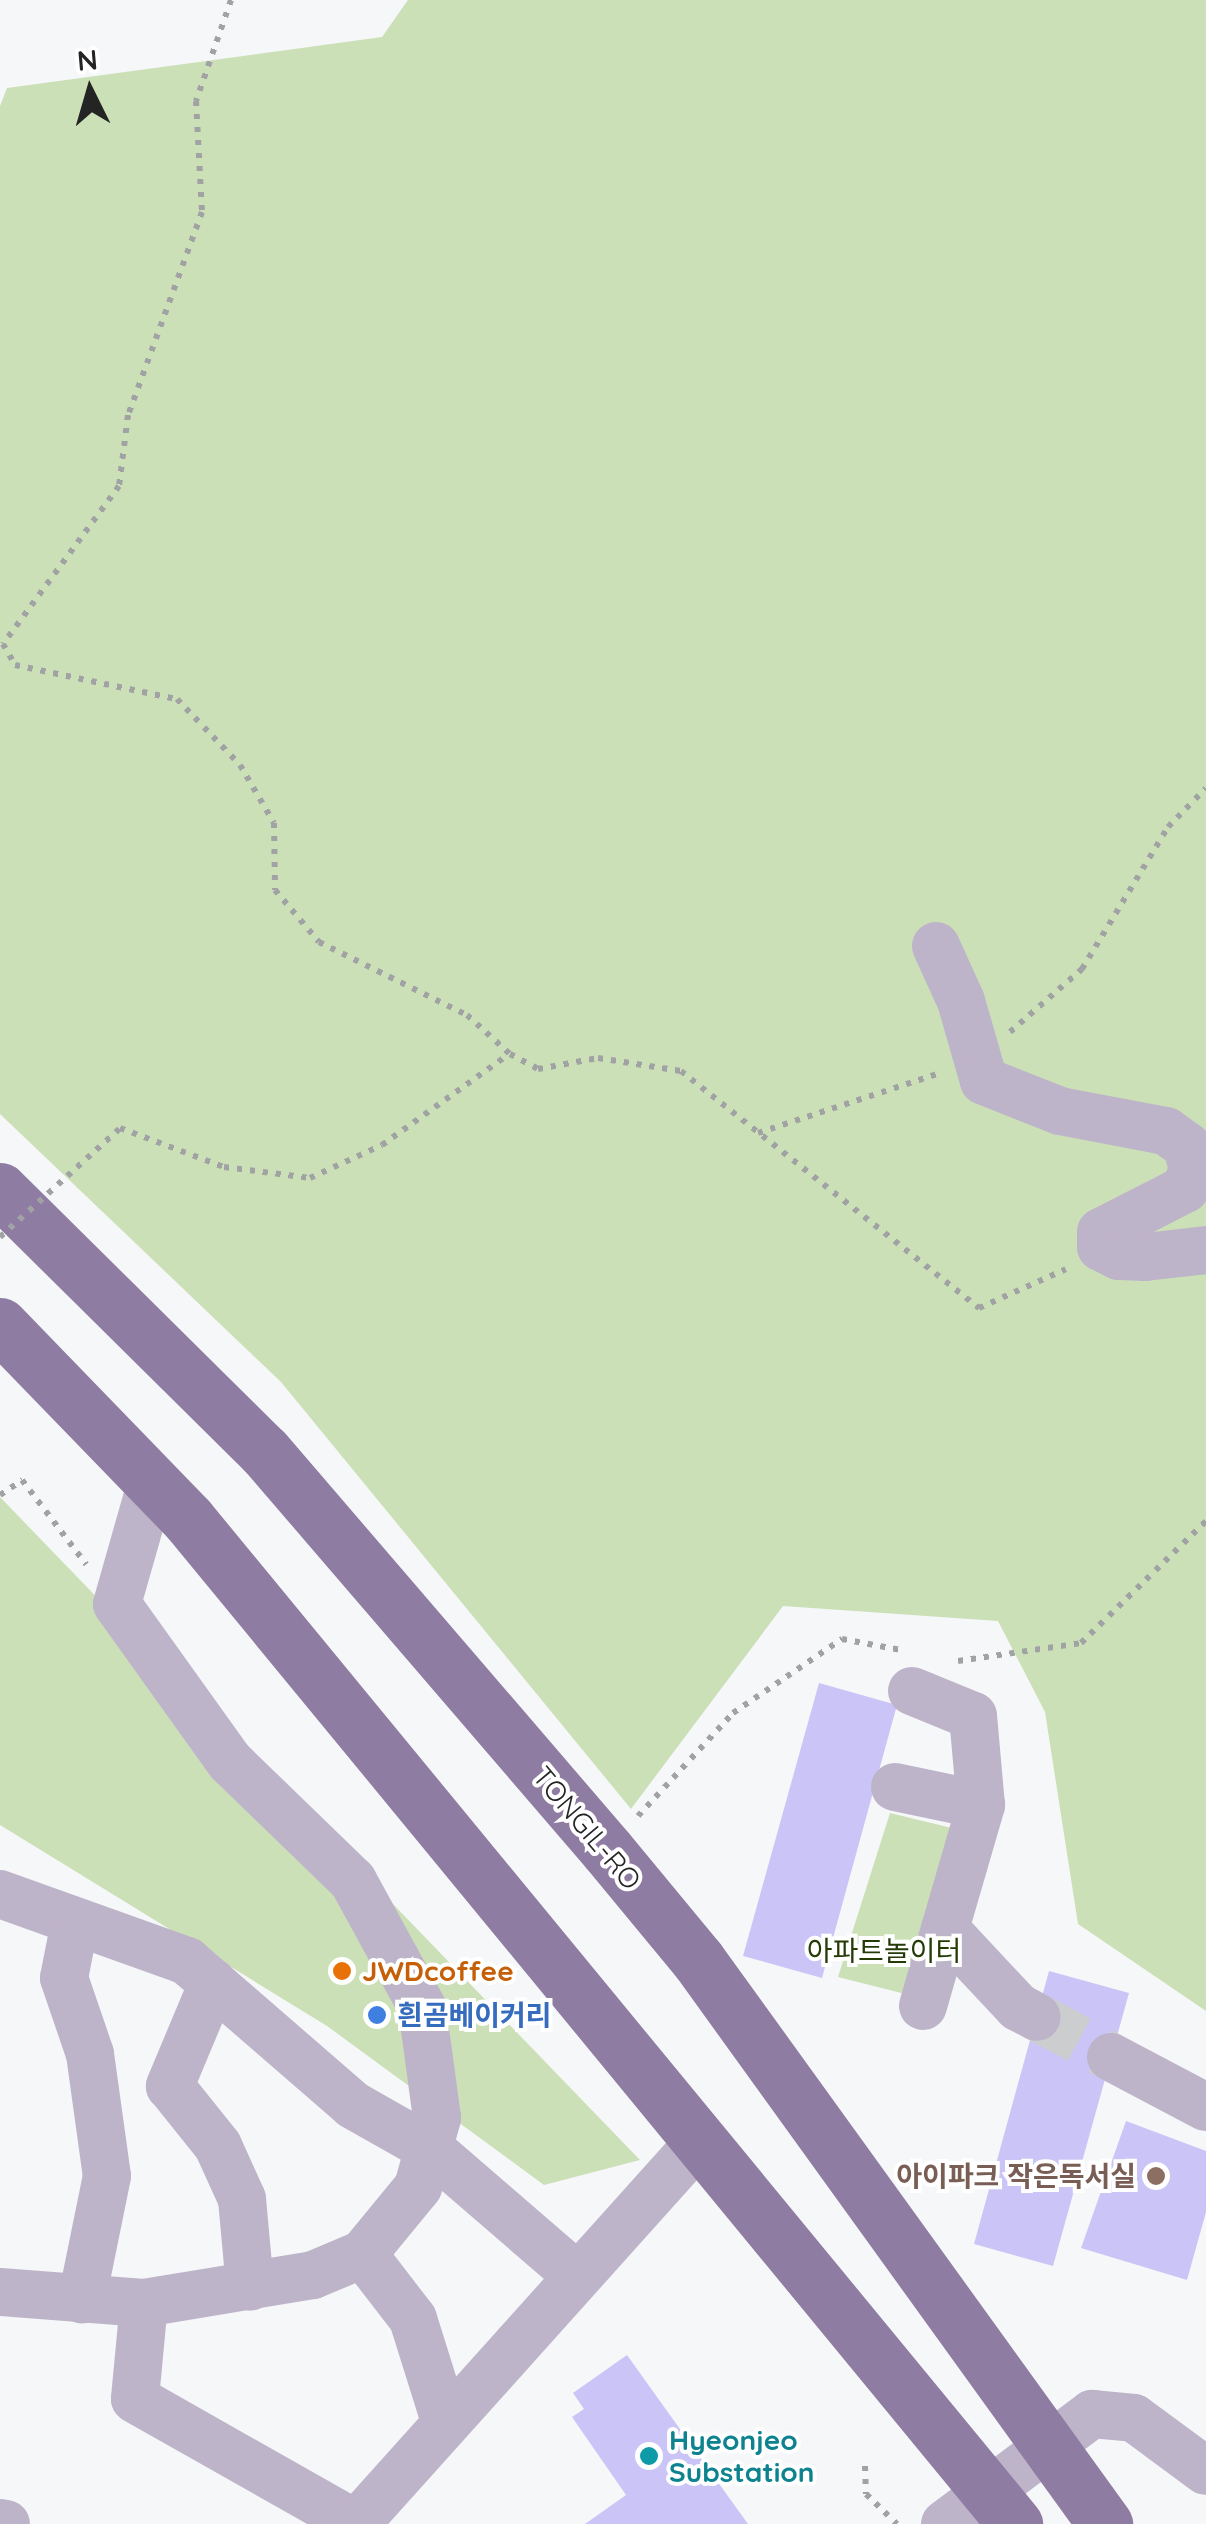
<!DOCTYPE html>
<html>
<head>
<meta charset="utf-8">
<style>
	body { margin:0 }
	#map { position:relative; width:1206px; height:2524px; overflow:hidden; background:#f6f7f9; font-family:Quicksand,"Noto Sans KR",sans-serif }
	div>[style] { position:absolute }
	.green>* { inset:0; background:#cce0b8 }
	.building>* { inset:0; background:#cbc4f7 }
	.minor-tunnel>* { height:48px; margin-top:-24px; transform-origin:0; background:repeating-linear-gradient(90deg,#cccdcf 0 48px,transparent 0 72px) }
	.path>* { height:6px; margin-top:-3px; transform-origin:0; background:repeating-linear-gradient(90deg,#a1a2a3 0 5px,transparent 0 13px) }
	.minor>* { height:48px; margin:-24px; padding:0 24px; transform-origin:24px; border-radius:24px; background:#beb4ca }
	.major>* { height:55px; margin:-27.5px; padding:0 27.5px; transform-origin:27.5px; border-radius:27.5px; background:#8e7ca2 }
	.path-bridge>* { height:6px; margin-top:-3px; transform-origin:0; background:repeating-linear-gradient(90deg,#a1a2a3 0 5px,transparent 0 13px) }
	.dots>* { width:28px; height:28px; translate:-50% -50%; box-sizing:border-box; border:5px solid #fff; border-radius:50% }
	span { translate:-50% -50%; white-space:nowrap; text-align:center; line-height:1.15; -webkit-text-stroke:8px #fff; paint-order:stroke }
	.street-label { font-size:28px; color:#242425 }
	.park-label { font-size:28px; color:#253b06 }
	.food-label { font-size:28px; color:#c56008; font-weight:700 }
	.left { translate:0 -50%; text-align:left }
	.shop-label { font-size:28px; color:#366cbe; font-weight:700 }
	.education-label { font-size:28px; color:#785e54; font-weight:700 }
	.right { translate:-100% -50%; text-align:right }
	.culture-label { font-size:28px; color:#0d838f; font-weight:700 }
	.north { position:absolute; left:40px; top:40px; width:100px; height:100px; -webkit-text-stroke:8px #fff; paint-order:stroke; rotate:355deg; font-size:28px; font-weight:700; line-height:40px; text-align:center; color:#242425 }
	.north::after { content:''; display:block; margin:auto; width:35px; height:45px; background:#242425; clip-path:polygon(50% 0,100% 100%,50% 72%,0 100%) }
</style>
</head>
<body>
<div id="map">
	<div class="green">
		<i style="clip-path:polygon(408px 0,1206px 0,1206px 2011px,1078px 1924px,1045px 1712px,998px 1621px,783px 1606px,631px 1809px,281px 1382px,0 1114px,0 106px,7px 88px,382px 37px)"></i>
		<i style="clip-path:polygon(0 1497px,640px 2160px,544px 2185px,327px 2026px,0 1825px)"></i>
		<i style="clip-path:polygon(890px 1813px,956px 1829px,909px 1995px,838px 1977px)"></i>
	</div>
	<div class="building">
		<i style="clip-path:polygon(819px 1683px,897px 1705px,822px 1978px,743px 1956px)"></i>
		<i style="clip-path:polygon(1049px 1971px,1129px 1993px,1053px 2266px,974px 2244px)"></i>
		<i style="clip-path:polygon(1126px 2121px,1206px 2151px,1206px 2212px,1187px 2280px,1081px 2248px)"></i>
		<i style="clip-path:polygon(627px 2355px,730px 2499px,748px 2524px,585px 2524px,626px 2495px,572px 2417px,584px 2409px,573px 2393px)"></i>
	</div>
	<div class="minor-tunnel">
		<i style="left:1037px;top:2017px;width:84px;rotate:28.4deg"></i>
	</div>
	<div class="path">
		<i style="left:231px;top:0;width:107px;rotate:109.1deg"></i>
		<i style="left:196px;top:101px;width:111px;rotate:86.9deg"></i>
		<i style="left:202px;top:212px;width:216px;rotate:110deg"></i>
		<i style="left:128px;top:415px;width:72px;rotate:97.2deg"></i>
		<i style="left:119px;top:486px;width:196px;rotate:126.3deg"></i>
		<i style="left:3px;top:644px;width:24px;rotate:60deg"></i>
		<i style="left:15px;top:665px;width:166px;rotate:11.9deg"></i>
		<i style="left:177px;top:699px;width:91px;rotate:46.3deg"></i>
		<i style="left:240px;top:765px;width:67px;rotate:59.6deg"></i>
		<i style="left:274px;top:823px;width:67px;rotate:89.1deg"></i>
		<i style="left:275px;top:890px;width:68px;rotate:49.8deg"></i>
		<i style="left:319px;top:942px;width:165px;rotate:26.3deg"></i>
		<i style="left:467px;top:1015px;width:58px;rotate:42.2deg"></i>
		<i style="left:510px;top:1054px;width:32px;rotate:28deg"></i>
		<i style="left:538px;top:1069px;width:61px;rotate:-10.4deg"></i>
		<i style="left:598px;top:1058px;width:84px;rotate:8.9deg"></i>
		<i style="left:681px;top:1071px;width:381px;rotate:38.5deg"></i>
		<i style="left:979px;top:1308px;width:95px;rotate:-24.1deg"></i>
		<i style="left:1010px;top:1032px;width:96px;rotate:-41.2deg"></i>
		<i style="left:1082px;top:969px;width:166px;rotate:-58.8deg"></i>
		<i style="left:1168px;top:827px;width:54px;rotate:-45.7deg"></i>
		<i style="left:120px;top:1128px;width:111px;rotate:20.6deg"></i>
		<i style="left:224px;top:1167px;width:87px;rotate:7.3deg"></i>
		<i style="left:310px;top:1178px;width:79px;rotate:-24.6deg"></i>
		<i style="left:382px;top:1145px;width:156px;rotate:-35.6deg"></i>
		<i style="left:758px;top:1133px;width:193px;rotate:-18.2deg"></i>
		<i style="left:0;top:1495px;width:27px;rotate:-34deg"></i>
		<i style="left:22px;top:1480px;width:106px;rotate:52.7deg"></i>
		<i style="left:958px;top:1661px;width:124px;rotate:-8.3deg"></i>
		<i style="left:1081px;top:1643px;width:175px;rotate:-44.3deg"></i>
		<i style="left:638px;top:1816px;width:140px;rotate:-47.3deg"></i>
		<i style="left:733px;top:1713px;width:132px;rotate:-34.2deg"></i>
		<i style="left:842px;top:1639px;width:60px;rotate:10.6deg"></i>
		<i style="left:865px;top:2466px;width:28px;rotate:88deg"></i>
		<i style="left:866px;top:2494px;width:43px;rotate:44.1deg"></i>
	</div>
	<div class="minor">
		<i style="left:936px;top:946px;width:60px;rotate:65.6deg"></i>
		<i style="left:961px;top:1001px;width:83px;rotate:74deg"></i>
		<i style="left:984px;top:1081px;width:82px;rotate:21.5deg"></i>
		<i style="left:1060px;top:1111px;width:108px;rotate:10.7deg"></i>
		<i style="left:1166px;top:1131px;width:26px;rotate:36deg"></i>
		<i style="left:1187px;top:1146px;width:25px;rotate:76deg"></i>
		<i style="left:1193px;top:1170px;width:21px;rotate:113deg"></i>
		<i style="left:1185px;top:1189px;width:94px;rotate:152.9deg"></i>
		<i style="left:1101px;top:1232px;width:15px;rotate:90deg"></i>
		<i style="left:1101px;top:1247px;width:20px;rotate:27deg"></i>
		<i style="left:1119px;top:1256px;width:26px;rotate:2deg"></i>
		<i style="left:1145px;top:1257px;width:61px;rotate:-6.5deg"></i>
		<i style="left:912px;top:1691px;width:66px;rotate:22.3deg"></i>
		<i style="left:973px;top:1716px;width:89px;rotate:84.9deg"></i>
		<i style="left:981px;top:1805px;width:129px;rotate:106.2deg"></i>
		<i style="left:945px;top:1929px;width:107px;rotate:46.9deg"></i>
		<i style="left:1018px;top:2007px;width:21px;rotate:28deg"></i>
		<i style="left:895px;top:1787px;width:88px;rotate:11.8deg"></i>
		<i style="left:0;top:1894px;width:199px;rotate:19.7deg"></i>
		<i style="left:187px;top:1961px;width:220px;rotate:40.9deg"></i>
		<i style="left:353px;top:2105px;width:87px;rotate:29.5deg"></i>
		<i style="left:429px;top:2148px;width:193px;rotate:40.8deg"></i>
		<i style="left:75px;top:1922px;width:57px;rotate:101.1deg"></i>
		<i style="left:64px;top:1978px;width:80px;rotate:71.1deg"></i>
		<i style="left:90px;top:2054px;width:123px;rotate:82.1deg"></i>
		<i style="left:107px;top:2176px;width:126px;rotate:101.5deg"></i>
		<i style="left:213px;top:1983px;width:112px;rotate:112.7deg"></i>
		<i style="left:170px;top:2086px;width:77px;rotate:51.3deg"></i>
		<i style="left:218px;top:2146px;width:58px;rotate:65.6deg"></i>
		<i style="left:242px;top:2199px;width:88px;rotate:84.8deg"></i>
		<i style="left:923px;top:2006px;width:80px;rotate:-74.1deg"></i>
		<i style="left:1111px;top:2057px;width:107px;rotate:27.8deg"></i>
		<i style="left:363px;top:2254px;width:82px;rotate:52.4deg"></i>
		<i style="left:413px;top:2319px;width:107px;rotate:72.6deg"></i>
		<i style="left:0;top:2292px;width:144px;rotate:4.4deg"></i>
		<i style="left:144px;top:2303px;width:171px;rotate:-9.4deg"></i>
		<i style="left:313px;top:2275px;width:54px;rotate:-22.8deg"></i>
		<i style="left:363px;top:2254px;width:87px;rotate:-50.6deg"></i>
		<i style="left:418px;top:2187px;width:72px;rotate:-74.6deg"></i>
		<i style="left:437px;top:2118px;width:112px;rotate:-97.7deg"></i>
		<i style="left:422px;top:2007px;width:144px;rotate:-118.7deg"></i>
		<i style="left:353px;top:1881px;width:171px;rotate:-135.9deg"></i>
		<i style="left:230px;top:1762px;width:194px;rotate:-125.6deg"></i>
		<i style="left:117px;top:1604px;width:128px;rotate:-74.1deg"></i>
		<i style="left:144px;top:2303px;width:96px;rotate:95.4deg"></i>
		<i style="left:135px;top:2399px;width:254px;rotate:29.5deg"></i>
		<i style="left:0;top:2523px;width:6px;rotate:9deg"></i>
		<i style="left:356px;top:2524px;width:513px;rotate:-48.08deg"></i>
		<i style="left:945px;top:2524px;width:184px;rotate:-36.8deg"></i>
		<i style="left:1092px;top:2414px;width:42px;rotate:5.4deg"></i>
		<i style="left:1134px;top:2418px;width:89px;rotate:36.4deg"></i>
	</div>
	<div class="major">
		<i style="left:0;top:1190px;width:371px;rotate:44.7deg"></i>
		<i style="left:264px;top:1451px;width:526px;rotate:49.32deg"></i>
		<i style="left:607px;top:1850px;width:143px;rotate:50.4deg"></i>
		<i style="left:698px;top:1960px;width:696px;rotate:54.18deg"></i>
		<i style="left:0;top:1325px;width:270px;rotate:45.9deg"></i>
		<i style="left:188px;top:1519px;width:1302px;rotate:50.55deg"></i>
	</div>
	<div class="path-bridge">
		<i style="left:0;top:1237px;width:162px;rotate:-42.2deg"></i>
	</div>
	<div class="dots">
		<i style="left:342px;top:1971px;background:#e8710a"></i>
		<i style="left:377px;top:2015px;background:#3f7fe0"></i>
		<i style="left:1156px;top:2176px;background:#8d6e63"></i>
		<i style="left:649px;top:2456px;background:#0f9aa8"></i>
	</div>
	<div class="street-label">
		<span style="left:587px;top:1828px;rotate:50deg">TONGIL-RO</span>
	</div>
	<div class="park-label">
		<span style="left:884px;top:1951px">아파트놀이터</span>
	</div>
	<div class="food-label">
		<span class="left" style="left:362px;top:1971px">JWDcoffee</span>
	</div>
	<div class="shop-label">
		<span class="left" style="left:397px;top:2015px">흰곰베이커리</span>
	</div>
	<div class="education-label">
		<span class="right" style="left:1136px;top:2176px">아이파크 작은독서실</span>
	</div>
	<div class="culture-label">
		<span class="left" style="left:669px;top:2456px">Hyeonjeo<br>Substation</span>
	</div>
	<div class="north">N</div>
</div>
</body>
</html>
